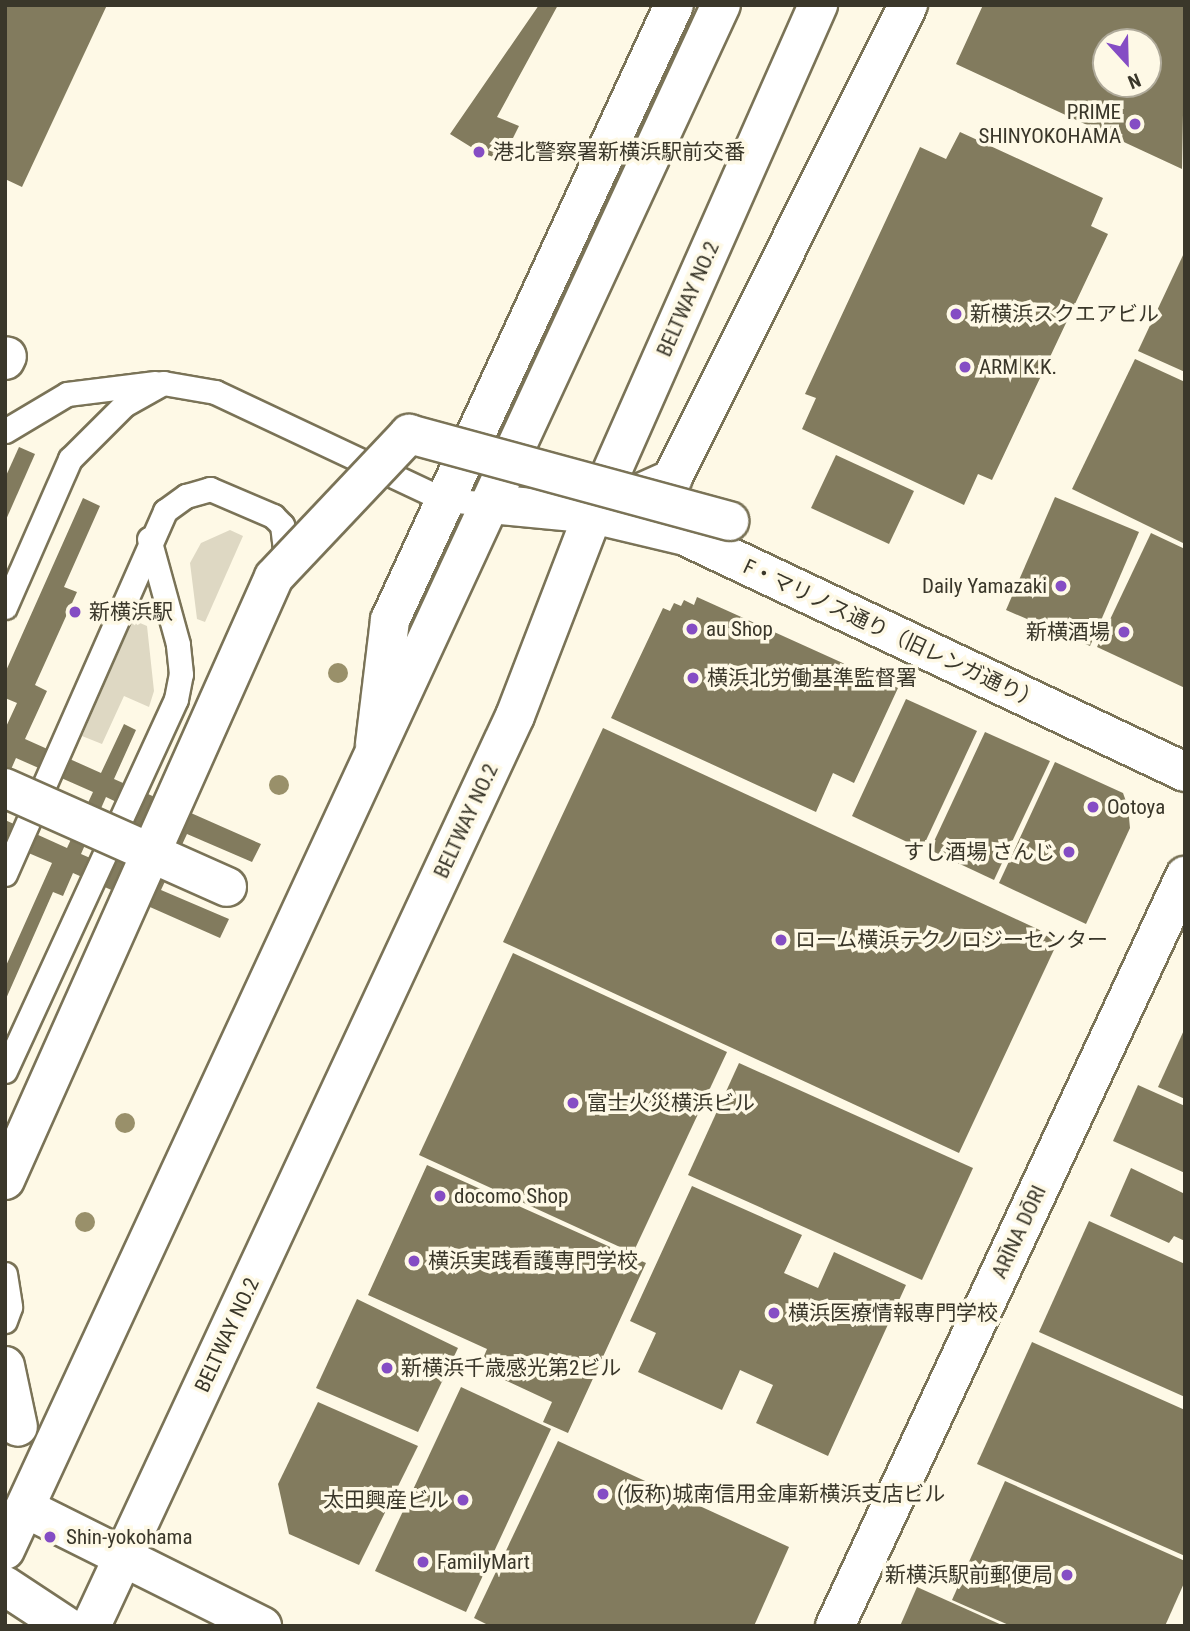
<!DOCTYPE html>
<html>
<head>
<meta charset="utf-8">
<style>
	body { margin:0 }
	#map { position:relative; width:1190px; height:1631px; overflow:hidden; background:#fef9e6; font-family:"Roboto Condensed","Noto Sans JP",sans-serif }
	div>[style] { position:absolute }
	.green>* { inset:0; background:#ded8c3 }
	.building>* { inset:0; background:#827b5e }
	.roads { filter:drop-shadow(2px 0 #7a7357) drop-shadow(-2px 0 #7a7357) drop-shadow(0 2px #7a7357) drop-shadow(0 -2px #7a7357) }
	.lane>* { height:23px; margin:-11.5px; padding:0 11.5px; transform-origin:11.5px; border-radius:11.5px; background:#fff }
	.street>* { height:38px; margin:-19px; padding:0 19px; transform-origin:19px; border-radius:19px; background:#fff }
	.secondary>* { height:38px; margin:-19px; padding:0 19px; transform-origin:19px; border-radius:19px; background:#fff }
	.primary>* { height:38px; margin:-19px; padding:0 19px; transform-origin:19px; border-radius:19px; background:#fff }
	.bridges { filter:drop-shadow(2px 0 #7a7357) drop-shadow(-2px 0 #7a7357) drop-shadow(0 2px #7a7357) drop-shadow(0 -2px #7a7357) }
	.street-bridge>* { height:38px; margin:-19px; padding:0 19px; transform-origin:19px; border-radius:19px; background:#fff }
	.trees>* { width:20px; height:20px; margin:-10px; border-radius:50%; background:#99906a }
	.dots>* { width:19px; height:19px; translate:-50% -50%; box-sizing:border-box; border:4px solid #fef9e6; border-radius:50% }
	span { translate:-50% -50%; white-space:nowrap; text-align:center; line-height:1.15; -webkit-text-stroke:7px #fef9e6; paint-order:stroke }
	.poi-label { font-size:21px; color:#3a372a }
	.right { translate:-100% -50%; text-align:right }
	.left { translate:0 -50%; text-align:left }
	.street-label { font-size:21px; color:#3a372a }
	.frame { position:absolute; inset:0; border:7px solid #3a372a; pointer-events:none }
	.north { position:absolute; left:1092px; top:28px; width:70px; height:70px; box-sizing:border-box; background:#fef9e6; border:2px solid #b0ab9b; border-radius:50%; rotate:158deg; font-size:19px; font-weight:700; line-height:28px; text-align:center; color:#3a372a }
	.north::after { content:''; display:block; margin:auto; width:24px; height:32px; background:#854dc4; clip-path:polygon(50% 0,100% 100%,50% 72%,0 100%) }
</style>
</head>
<body>
<div id="map">
	<div class="green">
		<i style="clip-path:polygon(230px 530px,243px 536px,205px 622px,197px 619px,190px 563px,201px 543px)"></i>
		<i style="clip-path:polygon(133px 620px,147px 626px,154px 691px,149px 707px,124px 696px,102px 744px,82px 736px)"></i>
	</div>
	<div class="building">
		<i style="clip-path:polygon(5px 5px,107px 5px,22px 187px,5px 179px)"></i>
		<i style="clip-path:polygon(539px 5px,558px 5px,497px 117px,519px 126px,502px 160px,479px 152px,450px 134px)"></i>
		<i style="clip-path:polygon(evenodd,983px 5px,1185px 5px,1182px 169px,956px 64px,983px 5px,1106px 42px,1148px 42px,1148px 84px,1106px 84px,1106px 42px)"></i>
		<i style="clip-path:polygon(960px 132px,1103px 198px,1091px 226px,1108px 234px,992px 480px,978px 474px,964px 505px,802px 429px,816px 398px,805px 394px,920px 147px,946px 159px)"></i>
		<i style="clip-path:polygon(1185px 251px,1185px 372px,1138px 351px)"></i>
		<i style="clip-path:polygon(1135px 359px,1185px 382px,1185px 544px,1072px 489px)"></i>
		<i style="clip-path:polygon(19px 447px,35px 454px,5px 522px,5px 478px)"></i>
		<i style="clip-path:polygon(836px 455px,914px 491px,889px 544px,811px 508px)"></i>
		<i style="clip-path:polygon(1055px 497px,1139px 532px,1090px 646px,1006px 610px)"></i>
		<i style="clip-path:polygon(evenodd,83px 498px,100px 506px,64px 587px,77px 592px,35px 685px,47px 691px,25px 739px,101px 773px,124px 724px,136px 730px,114px 779px,261px 844px,252px 862px,187px 834px,161px 890px,229px 919px,220px 938px,73px 873px,63px 896px,53px 892px,5px 1001px,5px 968px,52px 863px,5px 843px,5px 820px,67px 848px,93px 792px,16px 758px,5px 783px,5px 729px,17px 703px,5px 698px,5px 673px,83px 498px,106px 797px,129px 808px,104px 864px,81px 854px,106px 797px)"></i>
		<i style="clip-path:polygon(1151px 533px,1185px 549px,1185px 688px,1097px 647px)"></i>
		<i style="clip-path:polygon(697px 597px,898px 688px,854px 783px,833px 773px,816px 812px,611px 718px,663px 608px,670px 611px,674px 603px,681px 606px,684px 600px,694px 605px)"></i>
		<i style="clip-path:polygon(906px 699px,977px 731px,922px 849px,852px 816px)"></i>
		<i style="clip-path:polygon(603px 728px,1059px 939px,959px 1153px,503px 942px)"></i>
		<i style="clip-path:polygon(985px 732px,1050px 761px,994px 880px,930px 850px)"></i>
		<i style="clip-path:polygon(1055px 762px,1123px 793px,1128px 807px,1130px 828px,1086px 924px,999px 883px)"></i>
		<i style="clip-path:polygon(513px 953px,727px 1052px,633px 1253px,419px 1155px)"></i>
		<i style="clip-path:polygon(1185px 1028px,1185px 1099px,1158px 1087px)"></i>
		<i style="clip-path:polygon(739px 1063px,973px 1168px,922px 1280px,688px 1175px)"></i>
		<i style="clip-path:polygon(1138px 1085px,1185px 1106px,1185px 1173px,1113px 1141px)"></i>
		<i style="clip-path:polygon(427px 1165px,646px 1263px,568px 1433px,543px 1422px,552px 1402px,479px 1368px,487px 1349px,368px 1295px)"></i>
		<i style="clip-path:polygon(1131px 1168px,1185px 1194px,1185px 1241px,1174px 1236px,1169px 1243px,1110px 1216px)"></i>
		<i style="clip-path:polygon(692px 1186px,802px 1235px,784px 1273px,818px 1288px,834px 1252px,906px 1285px,828px 1456px,756px 1423px,773px 1385px,740px 1370px,722px 1410px,638px 1372px,656px 1333px,630px 1321px)"></i>
		<i style="clip-path:polygon(1089px 1221px,1185px 1264px,1185px 1397px,1039px 1332px)"></i>
		<i style="clip-path:polygon(357px 1299px,458px 1348px,418px 1432px,316px 1388px)"></i>
		<i style="clip-path:polygon(1032px 1342px,1185px 1410px,1185px 1556px,977px 1464px)"></i>
		<i style="clip-path:polygon(461px 1387px,551px 1429px,466px 1612px,375px 1571px)"></i>
		<i style="clip-path:polygon(318px 1402px,418px 1446px,359px 1565px,289px 1534px,278px 1484px)"></i>
		<i style="clip-path:polygon(558px 1441px,789px 1547px,754px 1626px,490px 1626px,474px 1618px)"></i>
		<i style="clip-path:polygon(1005px 1481px,1185px 1561px,1185px 1581px,1165px 1626px,1011px 1626px,952px 1600px)"></i>
		<i style="clip-path:polygon(917px 1587px,1004px 1626px,900px 1626px)"></i>
	</div>
	<div class="roads">
		<div class="lane">
			<i style="left:5px;top:431px;width:72px;rotate:-30.8deg"></i>
			<i style="left:67px;top:394px;width:89px;rotate:-7.1deg"></i>
			<i style="left:5px;top:607px;width:162px;rotate:-66.3deg"></i>
			<i style="left:70px;top:459px;width:76px;rotate:-45deg"></i>
			<i style="left:124px;top:405px;width:45px;rotate:-29.4deg"></i>
			<i style="left:163px;top:383px;width:53px;rotate:9.8deg"></i>
			<i style="left:215px;top:392px;width:254px;rotate:25.2deg"></i>
			<i style="left:445px;top:500px;width:46px;rotate:5deg"></i>
			<i style="left:5px;top:874px;width:397px;rotate:-66.2deg"></i>
			<i style="left:165px;top:511px;width:26px;rotate:-36deg"></i>
			<i style="left:186px;top:496px;width:25px;rotate:-16deg"></i>
			<i style="left:210px;top:489px;width:69px;rotate:23.2deg"></i>
			<i style="left:273px;top:516px;width:13px;rotate:45deg"></i>
			<i style="left:282px;top:525px;width:34px;rotate:83deg"></i>
			<i style="left:286px;top:559px;width:9px;rotate:111deg"></i>
			<i style="left:5px;top:1071px;width:409px;rotate:-65.3deg"></i>
			<i style="left:176px;top:699px;width:25px;rotate:-79deg"></i>
			<i style="left:181px;top:674px;width:30px;rotate:-96deg"></i>
			<i style="left:178px;top:644px;width:109px;rotate:-105.4deg"></i>
			<i style="left:5px;top:1274px;width:33px;rotate:81deg"></i>
			<i style="left:10px;top:1307px;width:15px;rotate:110deg"></i>
		</div>
		<div class="street">
			<i style="left:5px;top:360px;width:4px;rotate:-63deg"></i>
			<i style="left:491px;top:504px;width:102px;rotate:5.6deg"></i>
			<i style="left:593px;top:514px;width:95px;rotate:13.4deg"></i>
			<i style="left:685px;top:536px;width:553px;rotate:25.27deg"></i>
			<i style="left:614px;top:505px;width:64px;rotate:-24.1deg"></i>
			<i style="left:672px;top:479px;width:530px;rotate:-63.53deg"></i>
			<i style="left:375px;top:744px;width:125px;rotate:-83.1deg"></i>
			<i style="left:390px;top:620px;width:677px;rotate:-65.21deg"></i>
			<i style="left:5px;top:1366px;width:62px;rotate:78deg"></i>
		</div>
		<div class="secondary">
			<i style="left:25px;top:1508px;width:265px;rotate:26.5deg"></i>
			<i style="left:5px;top:1586px;width:73px;rotate:33.3deg"></i>
			<i style="left:835px;top:1626px;width:828px;rotate:-64.98deg"></i>
		</div>
		<div class="primary">
			<i style="left:5px;top:1550px;width:1703px;rotate:-65.14deg"></i>
			<i style="left:91px;top:1626px;width:1004px;rotate:-65.02deg"></i>
			<i style="left:515px;top:716px;width:217px;rotate:-68.9deg"></i>
			<i style="left:593px;top:514px;width:557px;rotate:-66.15deg"></i>
		</div>
	</div>
	<div class="bridges">
		<div class="street-bridge">
			<i style="left:5px;top:788px;width:243px;rotate:24deg"></i>
			<i style="left:5px;top:1180px;width:660px;rotate:-65.96deg"></i>
			<i style="left:274px;top:577px;width:197px;rotate:-46.6deg"></i>
			<i style="left:409px;top:434px;width:332px;rotate:15.2deg"></i>
		</div>
	</div>
	<div class="trees">
		<i style="left:338px;top:673px"></i>
		<i style="left:279px;top:785px"></i>
		<i style="left:125px;top:1123px"></i>
		<i style="left:85px;top:1222px"></i>
	</div>
	<div class="dots">
		<i style="left:1135px;top:124px;background:#854dc4"></i>
		<i style="left:479px;top:152px;background:#854dc4"></i>
		<i style="left:956px;top:314px;background:#854dc4"></i>
		<i style="left:965px;top:367px;background:#854dc4"></i>
		<i style="left:1061px;top:586px;background:#854dc4"></i>
		<i style="left:75px;top:612px;background:#854dc4"></i>
		<i style="left:692px;top:629px;background:#854dc4"></i>
		<i style="left:1124px;top:632px;background:#854dc4"></i>
		<i style="left:693px;top:678px;background:#854dc4"></i>
		<i style="left:1093px;top:807px;background:#854dc4"></i>
		<i style="left:1069px;top:852px;background:#854dc4"></i>
		<i style="left:781px;top:940px;background:#854dc4"></i>
		<i style="left:573px;top:1103px;background:#854dc4"></i>
		<i style="left:440px;top:1196px;background:#854dc4"></i>
		<i style="left:414px;top:1261px;background:#854dc4"></i>
		<i style="left:774px;top:1313px;background:#854dc4"></i>
		<i style="left:387px;top:1368px;background:#854dc4"></i>
		<i style="left:603px;top:1494px;background:#854dc4"></i>
		<i style="left:463px;top:1500px;background:#854dc4"></i>
		<i style="left:50px;top:1537px;background:#854dc4"></i>
		<i style="left:423px;top:1562px;background:#854dc4"></i>
		<i style="left:1067px;top:1575px;background:#854dc4"></i>
	</div>
	<div class="poi-label">
		<span class="right" style="left:1121px;top:124px">PRIME<br>SHINYOKOHAMA</span>
		<span class="left" style="left:493px;top:152px">港北警察署新横浜駅前交番</span>
		<span class="left" style="left:970px;top:314px">新横浜スクエアビル</span>
		<span class="left" style="left:979px;top:367px">ARM K.K.</span>
		<span class="right" style="left:1047px;top:586px">Daily Yamazaki</span>
		<span class="left" style="left:89px;top:612px">新横浜駅</span>
		<span class="left" style="left:706px;top:629px">au Shop</span>
		<span class="right" style="left:1110px;top:632px">新横酒場</span>
		<span class="left" style="left:707px;top:678px">横浜北労働基準監督署</span>
		<span class="left" style="left:1107px;top:807px">Ootoya</span>
		<span class="right" style="left:1055px;top:852px">すし酒場 さんじ</span>
		<span class="left" style="left:795px;top:940px">ローム横浜テクノロジーセンター</span>
		<span class="left" style="left:587px;top:1103px">富士火災横浜ビル</span>
		<span class="left" style="left:454px;top:1196px">docomo Shop</span>
		<span class="left" style="left:428px;top:1261px">横浜実践看護専門学校</span>
		<span class="left" style="left:788px;top:1313px">横浜医療情報専門学校</span>
		<span class="left" style="left:401px;top:1368px">新横浜千歳感光第2ビル</span>
		<span class="left" style="left:617px;top:1494px">(仮称)城南信用金庫新横浜支店ビル</span>
		<span class="right" style="left:449px;top:1500px">太田興産ビル</span>
		<span class="left" style="left:66px;top:1537px">Shin-yokohama</span>
		<span class="left" style="left:437px;top:1562px">FamilyMart</span>
		<span class="right" style="left:1053px;top:1575px">新横浜駅前郵便局</span>
	</div>
	<div class="street-label">
		<span style="left:688px;top:299px;rotate:-66deg">BELTWAY NO.2</span>
		<span style="left:892px;top:634px;rotate:25deg">F・マリノス通り（旧レンガ通り）</span>
		<span style="left:466px;top:821px;rotate:-65deg">BELTWAY NO.2</span>
		<span style="left:1019px;top:1232px;rotate:-65deg">ARĪNA DŌRI</span>
		<span style="left:227px;top:1335px;rotate:-65deg">BELTWAY NO.2</span>
	</div>
	<div class="frame"></div>
	<div class="north">N</div>
</div>
</body>
</html>
